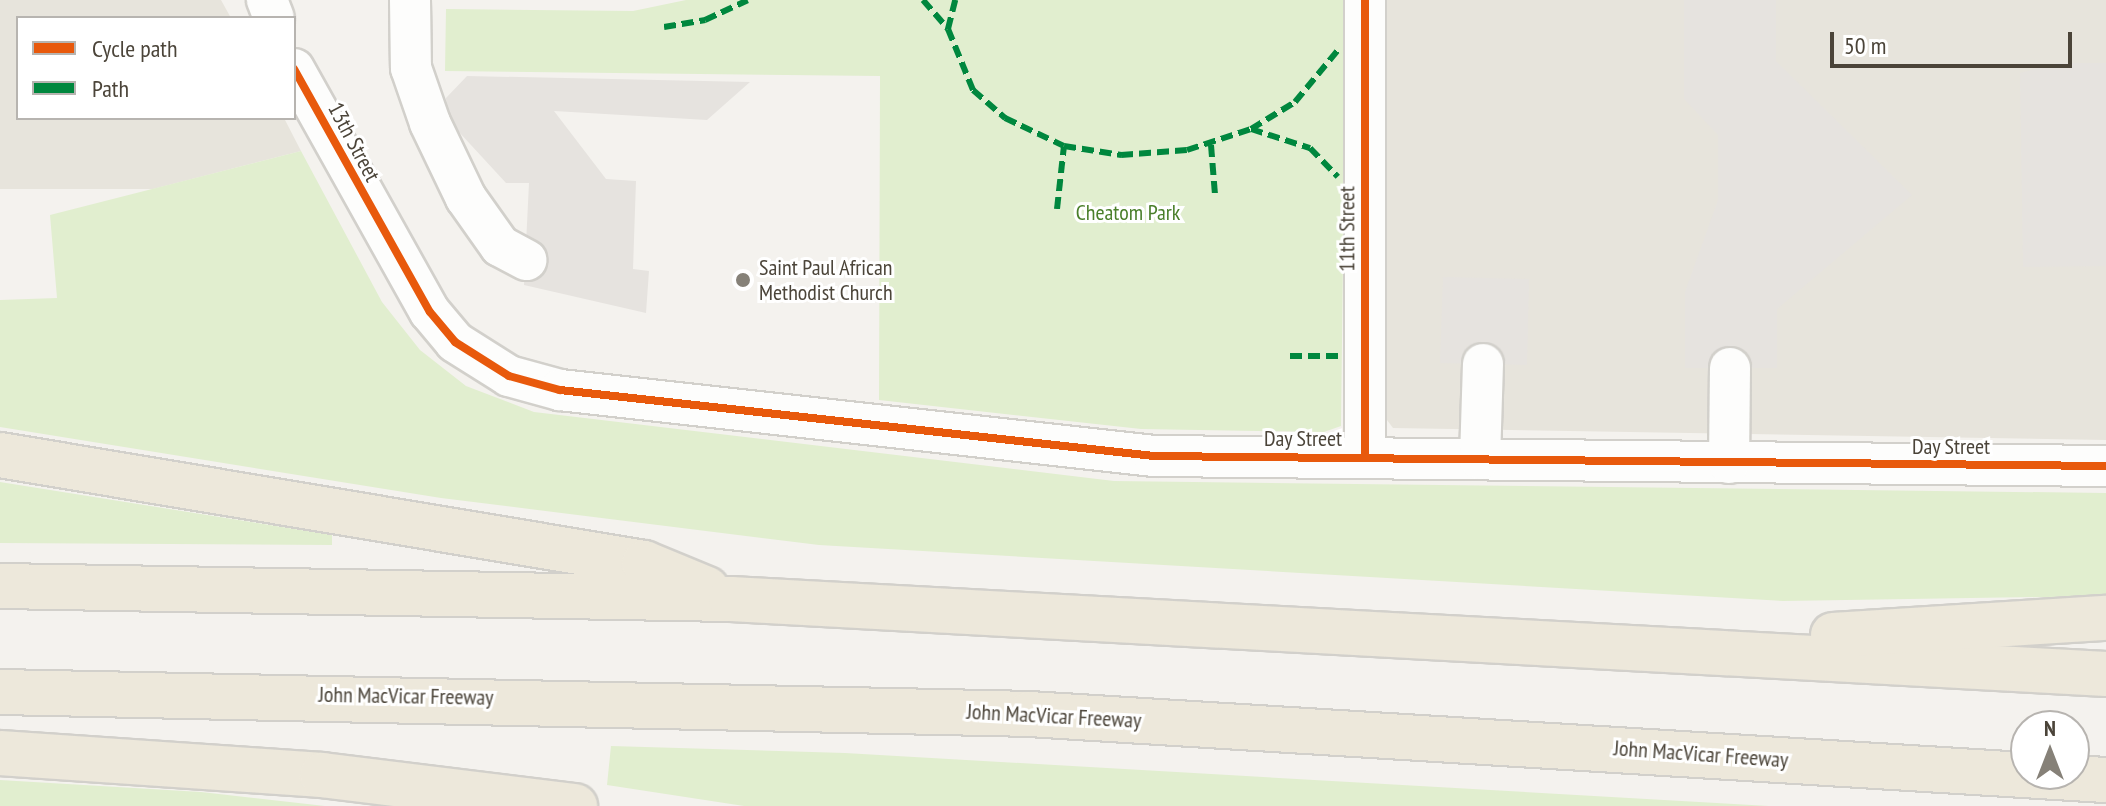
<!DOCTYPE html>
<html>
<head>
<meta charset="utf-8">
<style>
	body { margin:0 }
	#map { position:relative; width:2106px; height:806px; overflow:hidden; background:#f4f2ee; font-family:"PT Sans Narrow",sans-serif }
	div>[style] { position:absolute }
	.residential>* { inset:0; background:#e7e4dc }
	.green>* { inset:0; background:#e1eecf }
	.parking>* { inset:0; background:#e6e3df }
	.roads { filter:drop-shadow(2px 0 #d2d0cb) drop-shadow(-2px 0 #d2d0cb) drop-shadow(0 2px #d2d0cb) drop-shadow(0 -2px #d2d0cb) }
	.minor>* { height:40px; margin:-20px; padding:0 20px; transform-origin:20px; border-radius:20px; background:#fdfdfc }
	.highway>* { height:44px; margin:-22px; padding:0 22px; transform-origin:22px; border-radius:22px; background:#ede8db }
	.quiet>* { height:6px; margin-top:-3px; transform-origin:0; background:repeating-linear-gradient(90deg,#00873e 0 12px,transparent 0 18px) }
	.cycleway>* { height:8px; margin:-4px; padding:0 4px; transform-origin:4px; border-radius:4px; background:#e8590c }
	.dots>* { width:22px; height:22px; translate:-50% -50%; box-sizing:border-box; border:4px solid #fff; border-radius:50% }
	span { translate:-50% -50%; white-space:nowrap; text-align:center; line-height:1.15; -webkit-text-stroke:6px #fff; paint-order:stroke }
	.street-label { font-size:22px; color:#4b4439 }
	.park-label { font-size:22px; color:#4a7f2a }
	.poi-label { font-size:22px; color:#4b4439 }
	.left { translate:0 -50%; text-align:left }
	.legend { position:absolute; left:16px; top:16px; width:280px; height:104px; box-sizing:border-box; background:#fff; border:2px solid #b7b4b0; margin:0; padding:10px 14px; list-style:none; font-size:24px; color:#4b4439 }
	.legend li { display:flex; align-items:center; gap:16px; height:40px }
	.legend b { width:40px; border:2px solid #b7b4b0 }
	.north { position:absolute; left:2010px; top:710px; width:80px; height:80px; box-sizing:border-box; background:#fff; border:2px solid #b7b4b0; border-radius:50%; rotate:0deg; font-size:22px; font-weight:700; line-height:32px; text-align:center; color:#4b4439 }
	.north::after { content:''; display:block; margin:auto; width:28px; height:36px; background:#868178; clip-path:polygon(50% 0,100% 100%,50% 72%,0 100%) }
	.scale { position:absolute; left:1830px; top:32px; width:242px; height:36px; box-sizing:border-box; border:4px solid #4b4439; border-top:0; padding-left:10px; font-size:24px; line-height:28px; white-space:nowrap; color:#4b4439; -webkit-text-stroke:6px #fff; paint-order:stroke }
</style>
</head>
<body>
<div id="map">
	<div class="residential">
		<i style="clip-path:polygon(0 0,221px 0,231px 18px,18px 18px,18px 118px,284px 118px,301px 151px,153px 189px,0 189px)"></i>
		<i style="clip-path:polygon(1383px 0,2106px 0,2106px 440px,1393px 428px,1384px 416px)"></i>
	</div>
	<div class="green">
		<i style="clip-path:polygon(686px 0,1346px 0,1341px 426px,1324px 432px,1141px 429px,879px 400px,880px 76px,445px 71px,446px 9px,633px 11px)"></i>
		<i style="clip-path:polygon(301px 151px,382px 302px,420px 350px,466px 386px,534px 412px,1114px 481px,2106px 493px,2106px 596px,1783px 601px,819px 545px,441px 498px,0 427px,0 300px,57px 298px,50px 215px)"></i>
		<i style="clip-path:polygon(0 482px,332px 535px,332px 545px,0 543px)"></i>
		<i style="clip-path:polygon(611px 746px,845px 753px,1769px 806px,744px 806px,607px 785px)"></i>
		<i style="clip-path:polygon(0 780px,201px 792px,325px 806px,0 806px)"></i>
	</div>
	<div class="parking">
		<i style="clip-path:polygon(1684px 0,1776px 0,1776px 61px,1912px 195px,1777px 309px,1777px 368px,1685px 368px,1685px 292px,1718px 200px,1718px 135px,1684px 99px)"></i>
		<i style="clip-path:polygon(2057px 63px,2106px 63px,2106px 266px,2023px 267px,2020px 73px)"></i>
		<i style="clip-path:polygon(467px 76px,750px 82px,707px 120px,554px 111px,606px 179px,636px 181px,633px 269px,649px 271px,646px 313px,524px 285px,529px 183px,506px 183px,447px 119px,446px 98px)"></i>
		<i style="clip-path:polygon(1443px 277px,1529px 279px,1527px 365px,1440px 363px)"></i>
	</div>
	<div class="roads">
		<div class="minor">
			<i style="left:267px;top:0;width:19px;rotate:69deg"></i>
			<i style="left:410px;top:0;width:68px;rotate:89.2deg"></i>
			<i style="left:411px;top:68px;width:58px;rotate:70.9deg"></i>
			<i style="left:430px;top:123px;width:83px;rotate:64.4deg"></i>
			<i style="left:466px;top:198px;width:59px;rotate:54.7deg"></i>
			<i style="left:500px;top:246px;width:30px;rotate:28deg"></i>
			<i style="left:1365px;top:0;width:457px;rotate:90deg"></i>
			<i style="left:294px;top:69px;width:278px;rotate:60.8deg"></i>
			<i style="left:430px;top:312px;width:39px;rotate:50deg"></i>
			<i style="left:455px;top:342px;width:64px;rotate:32.2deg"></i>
			<i style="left:509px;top:376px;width:53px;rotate:15.4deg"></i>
			<i style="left:560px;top:390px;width:598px;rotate:6.34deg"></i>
			<i style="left:1154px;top:456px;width:952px;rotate:0.6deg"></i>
			<i style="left:1480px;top:459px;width:95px;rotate:-88.2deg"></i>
			<i style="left:1729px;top:463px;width:95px;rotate:-89.4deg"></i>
		</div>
		<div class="highway">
			<i style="left:0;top:455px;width:653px;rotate:9.52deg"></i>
			<i style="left:644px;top:563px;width:68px;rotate:22.4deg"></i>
			<i style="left:0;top:586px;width:731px;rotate:1.02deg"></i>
			<i style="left:731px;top:599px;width:1377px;rotate:3.12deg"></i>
			<i style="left:1833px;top:635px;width:274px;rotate:-3.6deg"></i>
			<i style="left:0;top:692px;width:1029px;rotate:1.22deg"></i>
			<i style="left:1029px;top:714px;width:1079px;rotate:3.51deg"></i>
			<i style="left:0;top:753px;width:323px;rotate:3.9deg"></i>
			<i style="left:322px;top:775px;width:255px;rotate:7deg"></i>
		</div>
	</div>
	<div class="quiet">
		<i style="left:923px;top:0;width:38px;rotate:49deg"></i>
		<i style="left:948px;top:29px;width:66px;rotate:67.7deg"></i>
		<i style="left:973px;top:90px;width:43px;rotate:41.2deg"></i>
		<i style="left:1005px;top:118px;width:65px;rotate:25.4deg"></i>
		<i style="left:1064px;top:146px;width:58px;rotate:9deg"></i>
		<i style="left:1121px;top:155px;width:66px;rotate:-4.3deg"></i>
		<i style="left:1187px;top:150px;width:67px;rotate:-18.2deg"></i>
		<i style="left:1251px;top:129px;width:52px;rotate:-31.5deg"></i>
		<i style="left:1295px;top:102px;width:67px;rotate:-50.4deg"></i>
		<i style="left:664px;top:27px;width:42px;rotate:-9.7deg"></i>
		<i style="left:705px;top:20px;width:47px;rotate:-24.9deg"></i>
		<i style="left:948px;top:29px;width:30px;rotate:-76deg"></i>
		<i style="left:1251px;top:129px;width:62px;rotate:17.9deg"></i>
		<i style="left:1310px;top:148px;width:40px;rotate:46deg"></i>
		<i style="left:1211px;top:145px;width:50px;rotate:85.4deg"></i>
		<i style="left:1057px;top:209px;width:63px;rotate:-83.7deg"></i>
		<i style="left:1290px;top:356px;width:49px"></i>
	</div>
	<div class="cycleway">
		<i style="left:1365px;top:0;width:457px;rotate:90deg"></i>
		<i style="left:294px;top:69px;width:278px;rotate:60.8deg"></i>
		<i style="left:430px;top:312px;width:39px;rotate:50deg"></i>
		<i style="left:455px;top:342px;width:64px;rotate:32.2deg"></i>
		<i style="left:509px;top:376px;width:53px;rotate:15.4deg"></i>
		<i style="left:560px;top:390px;width:598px;rotate:6.34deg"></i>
		<i style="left:1154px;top:456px;width:952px;rotate:0.6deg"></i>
	</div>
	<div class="dots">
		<i style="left:743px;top:280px;background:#868178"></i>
	</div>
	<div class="street-label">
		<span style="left:354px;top:142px;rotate:62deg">13th Street</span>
		<span style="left:1347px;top:229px;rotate:-90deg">11th Street</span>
		<span style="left:1303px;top:439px">Day Street</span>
		<span style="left:1951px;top:447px">Day Street</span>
		<span style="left:406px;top:696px;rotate:1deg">John MacVicar Freeway</span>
		<span style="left:1054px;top:716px;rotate:3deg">John MacVicar Freeway</span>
		<span style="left:1701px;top:754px;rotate:4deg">John MacVicar Freeway</span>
	</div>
	<div class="park-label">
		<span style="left:1128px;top:213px">Cheatom Park</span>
	</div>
	<div class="poi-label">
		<span class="left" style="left:759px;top:280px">Saint Paul African<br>Methodist Church</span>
	</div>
	<ul class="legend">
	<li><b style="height:10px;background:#e8590c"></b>Cycle path</li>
	<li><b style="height:10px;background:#00873e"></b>Path</li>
	</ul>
	<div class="north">N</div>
	<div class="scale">50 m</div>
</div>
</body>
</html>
